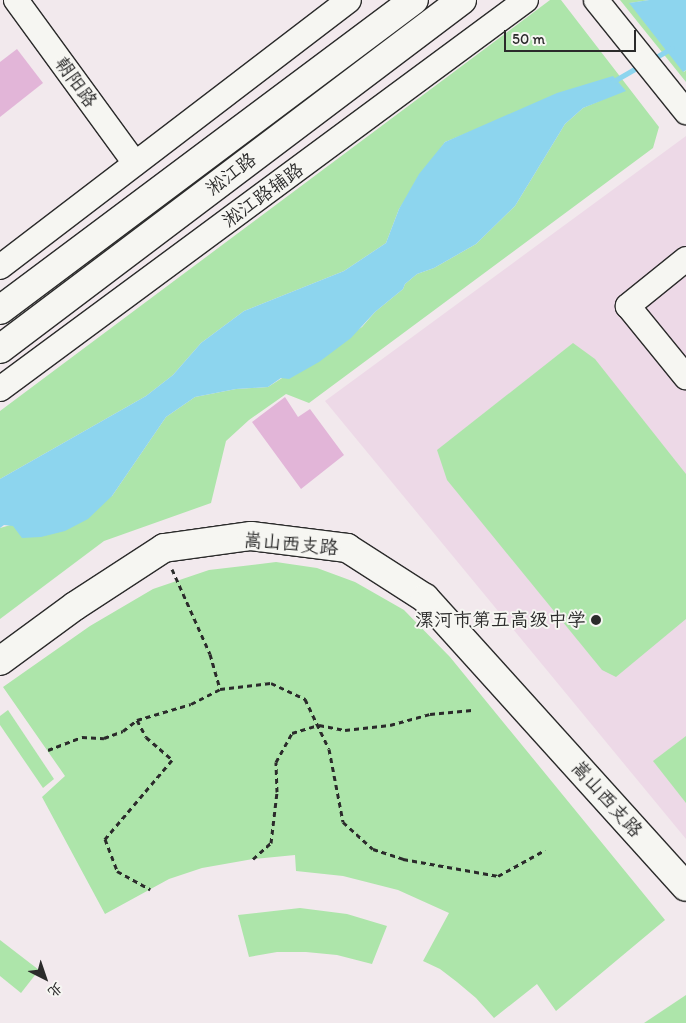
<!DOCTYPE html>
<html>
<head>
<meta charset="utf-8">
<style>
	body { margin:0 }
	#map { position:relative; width:686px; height:1023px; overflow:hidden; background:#f2e9ed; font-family:Itim,"LXGW WenKai TC",sans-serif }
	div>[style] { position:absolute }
	.built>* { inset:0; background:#edd9e7 }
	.green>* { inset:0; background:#ade5aa }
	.water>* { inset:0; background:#8dd5ee }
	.stream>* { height:5px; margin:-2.5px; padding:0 2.5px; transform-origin:2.5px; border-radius:2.5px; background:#8dd5ee }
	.building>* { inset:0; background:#e2b5d8 }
	.path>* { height:3px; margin-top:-1.5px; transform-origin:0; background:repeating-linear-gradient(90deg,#2b2b2b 0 5px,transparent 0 9px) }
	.roads { filter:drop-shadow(1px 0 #2b2b2b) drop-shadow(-1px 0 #2b2b2b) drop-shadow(0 1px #2b2b2b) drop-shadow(0 -1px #2b2b2b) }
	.minor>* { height:24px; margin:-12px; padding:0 12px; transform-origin:12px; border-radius:12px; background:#f6f6f2 }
	.major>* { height:28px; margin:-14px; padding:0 14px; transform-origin:14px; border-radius:14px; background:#f6f6f2 }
	.dots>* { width:14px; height:14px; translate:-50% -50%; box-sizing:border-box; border:2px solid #f6f6f2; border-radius:50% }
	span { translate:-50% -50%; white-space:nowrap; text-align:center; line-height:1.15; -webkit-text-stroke:4px #f6f6f2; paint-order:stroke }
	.street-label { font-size:19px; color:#2b2b2b }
	.poi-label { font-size:19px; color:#2b2b2b }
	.right { translate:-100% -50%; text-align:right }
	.north { position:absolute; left:20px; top:953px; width:50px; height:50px; -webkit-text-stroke:4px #f6f6f2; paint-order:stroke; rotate:139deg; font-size:14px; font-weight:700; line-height:20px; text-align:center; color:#2b2b2b }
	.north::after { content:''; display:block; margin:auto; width:18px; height:22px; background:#2b2b2b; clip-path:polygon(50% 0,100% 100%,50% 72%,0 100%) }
	.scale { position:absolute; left:504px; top:30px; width:132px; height:22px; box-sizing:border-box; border:2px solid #2b2b2b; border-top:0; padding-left:6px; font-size:15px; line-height:18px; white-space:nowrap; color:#2b2b2b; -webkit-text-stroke:4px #f6f6f2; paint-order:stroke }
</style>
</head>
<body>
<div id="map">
	<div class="built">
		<i style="clip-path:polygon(686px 136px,686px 839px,325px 401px)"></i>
	</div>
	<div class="green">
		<i style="clip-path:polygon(550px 0,561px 0,659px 127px,653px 148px,309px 403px,286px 394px,249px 420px,226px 441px,211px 503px,104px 541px,0 619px,0 528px,112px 496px,166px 417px,195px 397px,236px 389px,268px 387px,362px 327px,375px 312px,403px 289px,405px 284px,417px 274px,434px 268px,476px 244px,515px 206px,565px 124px,583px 108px,625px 90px,482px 127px,445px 142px,399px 209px,386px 243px,344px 271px,244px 311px,201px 343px,173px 375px,146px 396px,0 479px,0 411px)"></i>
		<i style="clip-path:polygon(620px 0,649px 0,630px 3px,684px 72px,686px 70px,686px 82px)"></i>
		<i style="clip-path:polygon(573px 343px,595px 359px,686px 474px,686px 619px,616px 677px,602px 670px,447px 480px,437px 450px)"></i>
		<i style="clip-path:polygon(276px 562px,317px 568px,355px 582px,404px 610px,450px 657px,665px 920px,556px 1011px,537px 984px,494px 1018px,476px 998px,457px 982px,440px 969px,423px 961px,449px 913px,398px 890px,343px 876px,296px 871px,295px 855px,253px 859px,202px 868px,169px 879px,105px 914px,42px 797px,65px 776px,3px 687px,90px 626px,153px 589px,209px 570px)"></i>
		<i style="clip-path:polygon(8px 710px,54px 779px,43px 788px,0 725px,0 716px)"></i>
		<i style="clip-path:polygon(686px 736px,686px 803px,653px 761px)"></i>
		<i style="clip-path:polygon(300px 908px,347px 914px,387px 926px,372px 964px,337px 955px,306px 952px,277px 952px,249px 957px,238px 915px)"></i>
		<i style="clip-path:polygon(0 940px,39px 970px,21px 993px,0 976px)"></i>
		<i style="clip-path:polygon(686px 995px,686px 1023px,644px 1023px)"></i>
	</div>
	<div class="water">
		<i style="clip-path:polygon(649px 0,686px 0,686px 70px,683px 72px,629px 3px)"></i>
		<i style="clip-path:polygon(613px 76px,626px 91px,583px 108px,565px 124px,515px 206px,476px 244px,434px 268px,417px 274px,405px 284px,403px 289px,375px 312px,351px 338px,319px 362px,289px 379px,281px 378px,268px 387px,236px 389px,195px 397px,166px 417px,112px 496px,88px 519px,65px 531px,41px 537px,22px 538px,13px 526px,4px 525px,0 528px,0 479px,146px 396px,173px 375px,201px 343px,244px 311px,344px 271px,386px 243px,399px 209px,419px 174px,445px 142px,557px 93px)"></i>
	</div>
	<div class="stream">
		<i style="left:651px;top:60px;width:24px;rotate:-30deg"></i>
		<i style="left:612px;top:82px;width:34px;rotate:-30deg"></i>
	</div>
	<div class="building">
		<i style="clip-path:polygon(17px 49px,43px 83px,0 117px,0 62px)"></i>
		<i style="clip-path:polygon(285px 397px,298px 417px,310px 409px,344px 455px,301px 489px,252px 422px)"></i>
	</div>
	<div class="path">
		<i style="left:172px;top:569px;width:93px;rotate:65.9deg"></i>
		<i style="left:210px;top:654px;width:36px;rotate:74deg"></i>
		<i style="left:137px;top:720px;width:19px;rotate:62deg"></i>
		<i style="left:146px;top:737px;width:35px;rotate:41deg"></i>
		<i style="left:172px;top:760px;width:104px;rotate:130.3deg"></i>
		<i style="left:105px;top:839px;width:34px;rotate:69deg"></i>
		<i style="left:117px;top:871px;width:38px;rotate:29deg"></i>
		<i style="left:48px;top:750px;width:36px;rotate:-21deg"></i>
		<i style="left:82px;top:737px;width:22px;rotate:3deg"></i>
		<i style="left:104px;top:738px;width:20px;rotate:-20deg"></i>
		<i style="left:123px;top:731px;width:18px;rotate:-38deg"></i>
		<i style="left:137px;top:720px;width:56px;rotate:-16.5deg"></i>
		<i style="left:191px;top:704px;width:33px;rotate:-27deg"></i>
		<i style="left:220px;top:689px;width:51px;rotate:-6.7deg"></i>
		<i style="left:271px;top:683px;width:38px;rotate:25deg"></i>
		<i style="left:305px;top:699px;width:55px;rotate:64.4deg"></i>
		<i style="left:329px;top:749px;width:74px;rotate:79.1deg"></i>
		<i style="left:343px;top:822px;width:40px;rotate:42deg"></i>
		<i style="left:373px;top:849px;width:32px;rotate:18deg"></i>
		<i style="left:403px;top:859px;width:97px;rotate:10.1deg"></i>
		<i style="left:498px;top:876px;width:54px;rotate:-29deg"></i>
		<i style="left:253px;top:859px;width:24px;rotate:-42deg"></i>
		<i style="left:271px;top:843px;width:51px;rotate:-83.3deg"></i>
		<i style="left:277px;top:792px;width:30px;rotate:-92deg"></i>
		<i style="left:276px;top:762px;width:33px;rotate:-61deg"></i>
		<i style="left:292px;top:733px;width:28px;rotate:-17deg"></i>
		<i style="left:319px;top:725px;width:26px;rotate:11deg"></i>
		<i style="left:345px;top:730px;width:45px;rotate:-6.3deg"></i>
		<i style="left:390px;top:725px;width:41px;rotate:-15.4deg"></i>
		<i style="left:430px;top:714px;width:42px;rotate:-5.4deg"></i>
	</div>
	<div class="roads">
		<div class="minor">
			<i style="left:16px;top:0;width:202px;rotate:53.9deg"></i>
			<i style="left:596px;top:0;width:144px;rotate:51.2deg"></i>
			<i style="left:686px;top:259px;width:75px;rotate:141deg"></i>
			<i style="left:628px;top:306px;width:92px;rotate:50.8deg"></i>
			<i style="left:0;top:267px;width:439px;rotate:-37.4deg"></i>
			<i style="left:0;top:389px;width:654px;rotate:-36.48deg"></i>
		</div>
		<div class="major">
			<i style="left:0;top:310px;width:517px;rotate:-36.83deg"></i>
			<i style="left:0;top:349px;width:579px;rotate:-37.07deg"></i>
			<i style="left:0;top:661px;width:93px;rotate:-36.3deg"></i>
			<i style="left:75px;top:606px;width:106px;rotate:-33.1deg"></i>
			<i style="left:164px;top:548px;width:88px;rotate:-7.9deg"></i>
			<i style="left:251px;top:536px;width:97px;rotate:7.1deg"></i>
			<i style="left:347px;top:548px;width:93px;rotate:32.7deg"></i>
			<i style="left:425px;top:598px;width:389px;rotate:47.9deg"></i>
		</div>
	</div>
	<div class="dots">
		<i style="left:596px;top:620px;background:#2b2b2b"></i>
	</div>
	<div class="street-label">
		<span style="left:76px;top:82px;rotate:54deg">朝阳路</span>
		<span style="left:231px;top:174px;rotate:-37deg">淞江路</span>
		<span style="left:263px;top:195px;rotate:-36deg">淞江路辅路</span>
		<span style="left:291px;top:544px;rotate:5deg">嵩山西支路</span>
		<span style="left:607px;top:799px;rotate:48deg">嵩山西支路</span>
	</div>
	<div class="poi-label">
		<span class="right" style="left:586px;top:620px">漯河市第五高级中学</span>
	</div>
	<div class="north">北</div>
	<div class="scale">50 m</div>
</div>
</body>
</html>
